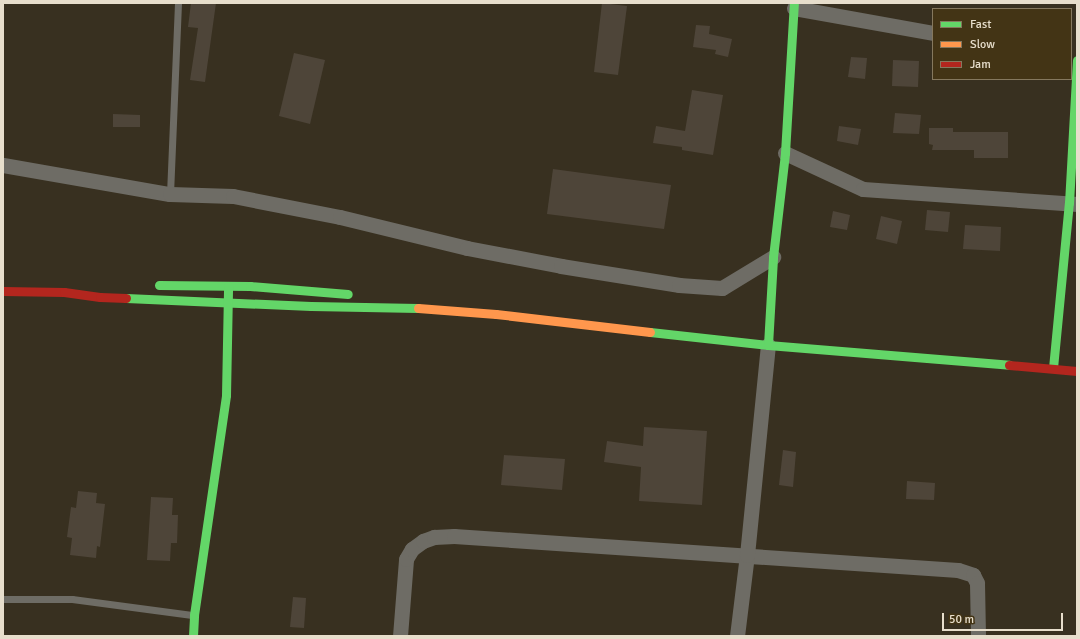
<!DOCTYPE html>
<html>
<head>
<meta charset="utf-8">
<style>
	body { margin:0 }
	#map { position:relative; width:1080px; height:639px; overflow:hidden; background:#383020; font-family:Signika,sans-serif }
	div>[style] { position:absolute }
	.building>* { inset:0; background:#4e4539 }
	.lane>* { height:7px; margin:-3.5px; padding:0 3.5px; transform-origin:3.5px; border-radius:3.5px; background:#6e6c65 }
	.street>* { height:15px; margin:-7.5px; padding:0 7.5px; transform-origin:7.5px; border-radius:7.5px; background:#6e6c65 }
	.fast>* { height:9px; margin:-4.5px; padding:0 4.5px; transform-origin:4.5px; border-radius:4.5px; background:#63d668 }
	.slow>* { height:9px; margin:-4.5px; padding:0 4.5px; transform-origin:4.5px; border-radius:4.5px; background:#ff974d }
	.jam>* { height:9px; margin:-4.5px; padding:0 4.5px; transform-origin:4.5px; border-radius:4.5px; background:#b3261e }
	span { translate:-50% -50%; white-space:nowrap; text-align:center; line-height:1.15; -webkit-text-stroke:3.5px #433415; paint-order:stroke }
	.frame { position:absolute; inset:0; border:4px solid #e7decc; pointer-events:none }
	.legend { position:absolute; left:932px; top:8px; width:140px; height:72px; box-sizing:border-box; background:#433415; border:1px solid #85785e; margin:0; padding:5px 7px; list-style:none; font-size:12px; color:#e7decc }
	.legend li { display:flex; align-items:center; gap:8px; height:20px }
	.legend b { width:20px; border:1px solid #85785e }
	.scale { position:absolute; left:942px; top:613px; width:121px; height:18px; box-sizing:border-box; border:2px solid #e7decc; border-top:0; padding-left:5px; font-size:12px; line-height:14px; white-space:nowrap; color:#e7decc; -webkit-text-stroke:3px #433415; paint-order:stroke }
</style>
</head>
<body>
<div id="map">
	<div class="building">
		<i style="clip-path:polygon(191px 3px,216px 3px,205px 82px,190px 80px,198px 28px,188px 27px)"></i>
		<i style="clip-path:polygon(602px 3px,627px 6px,618px 75px,594px 72px)"></i>
		<i style="clip-path:polygon(696px 25px,710px 26px,709px 34px,732px 39px,728px 57px,715px 54px,716px 50px,693px 47px)"></i>
		<i style="clip-path:polygon(294px 53px,325px 60px,310px 124px,279px 116px)"></i>
		<i style="clip-path:polygon(851px 57px,867px 58px,865px 79px,848px 77px)"></i>
		<i style="clip-path:polygon(893px 60px,919px 61px,918px 87px,892px 86px)"></i>
		<i style="clip-path:polygon(692px 90px,723px 95px,713px 155px,682px 150px,682px 147px,653px 143px,656px 126px,685px 131px)"></i>
		<i style="clip-path:polygon(895px 113px,921px 115px,919px 134px,893px 133px)"></i>
		<i style="clip-path:polygon(113px 114px,140px 115px,140px 127px,113px 127px)"></i>
		<i style="clip-path:polygon(839px 126px,861px 129px,858px 145px,837px 141px)"></i>
		<i style="clip-path:polygon(929px 128px,953px 128px,953px 132px,1008px 132px,1008px 158px,974px 158px,974px 150px,932px 150px,933px 145px,929px 144px)"></i>
		<i style="clip-path:polygon(553px 169px,671px 185px,664px 229px,547px 214px)"></i>
		<i style="clip-path:polygon(927px 210px,950px 212px,948px 232px,925px 230px)"></i>
		<i style="clip-path:polygon(833px 211px,850px 215px,847px 230px,830px 227px)"></i>
		<i style="clip-path:polygon(881px 216px,902px 221px,897px 244px,876px 239px)"></i>
		<i style="clip-path:polygon(965px 225px,1001px 227px,1000px 251px,963px 249px)"></i>
		<i style="clip-path:polygon(644px 427px,707px 431px,702px 505px,639px 501px,641px 467px,604px 462px,607px 441px,643px 446px)"></i>
		<i style="clip-path:polygon(783px 450px,796px 452px,793px 487px,779px 485px)"></i>
		<i style="clip-path:polygon(504px 455px,565px 459px,562px 490px,501px 485px)"></i>
		<i style="clip-path:polygon(907px 481px,935px 483px,934px 500px,906px 499px)"></i>
		<i style="clip-path:polygon(78px 491px,97px 493px,96px 503px,105px 504px,100px 547px,97px 546px,96px 558px,70px 555px,72px 538px,67px 537px,71px 507px,76px 508px)"></i>
		<i style="clip-path:polygon(151px 497px,173px 498px,172px 515px,178px 515px,177px 543px,171px 543px,170px 561px,147px 560px)"></i>
		<i style="clip-path:polygon(293px 597px,306px 598px,304px 628px,290px 627px)"></i>
	</div>
	<div class="lane">
		<i style="left:170px;top:194px;width:191px;rotate:-87.6deg"></i>
		<i style="left:3px;top:599px;width:69px"></i>
		<i style="left:72px;top:599px;width:121px;rotate:7.6deg"></i>
	</div>
	<div class="street">
		<i style="left:794px;top:8px;width:141px;rotate:10.2deg"></i>
		<i style="left:785px;top:153px;width:86px;rotate:24.8deg"></i>
		<i style="left:863px;top:189px;width:215px;rotate:4deg"></i>
		<i style="left:3px;top:165px;width:169px;rotate:9.9deg"></i>
		<i style="left:170px;top:194px;width:63px;rotate:1.8deg"></i>
		<i style="left:233px;top:196px;width:109px;rotate:11.1deg"></i>
		<i style="left:340px;top:217px;width:131px;rotate:13.7deg"></i>
		<i style="left:467px;top:248px;width:96px;rotate:10.8deg"></i>
		<i style="left:561px;top:266px;width:120px;rotate:9.1deg"></i>
		<i style="left:679px;top:285px;width:43px;rotate:4deg"></i>
		<i style="left:722px;top:288px;width:60px;rotate:-31.3deg"></i>
		<i style="left:400px;top:636px;width:77px;rotate:-85.5deg"></i>
		<i style="left:406px;top:559px;width:12px;rotate:-59deg"></i>
		<i style="left:412px;top:549px;width:14px;rotate:-36deg"></i>
		<i style="left:423px;top:541px;width:12px;rotate:-20deg"></i>
		<i style="left:434px;top:537px;width:20px;rotate:-3deg"></i>
		<i style="left:454px;top:536px;width:505px;rotate:3.86deg"></i>
		<i style="left:958px;top:570px;width:16px;rotate:18deg"></i>
		<i style="left:973px;top:575px;width:9px;rotate:63deg"></i>
		<i style="left:977px;top:583px;width:53px;rotate:88.9deg"></i>
		<i style="left:737px;top:636px;width:82px;rotate:-83deg"></i>
		<i style="left:747px;top:555px;width:211px;rotate:-84.3deg"></i>
	</div>
	<div class="fast">
		<i style="left:159px;top:285px;width:91px;rotate:0.6deg"></i>
		<i style="left:250px;top:286px;width:98px;rotate:4.7deg"></i>
		<i style="left:126px;top:298px;width:185px;rotate:2.5deg"></i>
		<i style="left:311px;top:306px;width:107px;rotate:1.1deg"></i>
		<i style="left:650px;top:332px;width:119px;rotate:6.3deg"></i>
		<i style="left:768px;top:345px;width:242px;rotate:4.7deg"></i>
		<i style="left:768px;top:345px;width:88px;rotate:-86.7deg"></i>
		<i style="left:773px;top:257px;width:105px;rotate:-83.4deg"></i>
		<i style="left:785px;top:153px;width:150px;rotate:-86.6deg"></i>
		<i style="left:1053px;top:368px;width:166px;rotate:-84.5deg"></i>
		<i style="left:1069px;top:203px;width:143px;rotate:-86.8deg"></i>
		<i style="left:193px;top:636px;width:21px;rotate:-87deg"></i>
		<i style="left:194px;top:615px;width:222px;rotate:-81.7deg"></i>
		<i style="left:226px;top:395px;width:109px;rotate:-88.9deg"></i>
	</div>
	<div class="slow">
		<i style="left:418px;top:308px;width:78px;rotate:4.4deg"></i>
		<i style="left:496px;top:314px;width:155px;rotate:6.7deg"></i>
	</div>
	<div class="jam">
		<i style="left:3px;top:291px;width:61px;rotate:0.9deg"></i>
		<i style="left:64px;top:292px;width:36px;rotate:8deg"></i>
		<i style="left:100px;top:297px;width:26px;rotate:2deg"></i>
		<i style="left:1009px;top:365px;width:68px;rotate:5deg"></i>
	</div>
	<div class="frame"></div>
	<ul class="legend">
	<li><b style="height:5px;background:#63d668"></b>Fast</li>
	<li><b style="height:5px;background:#ff974d"></b>Slow</li>
	<li><b style="height:5px;background:#b3261e"></b>Jam</li>
	</ul>
	<div class="scale">50 m</div>
</div>
</body>
</html>
